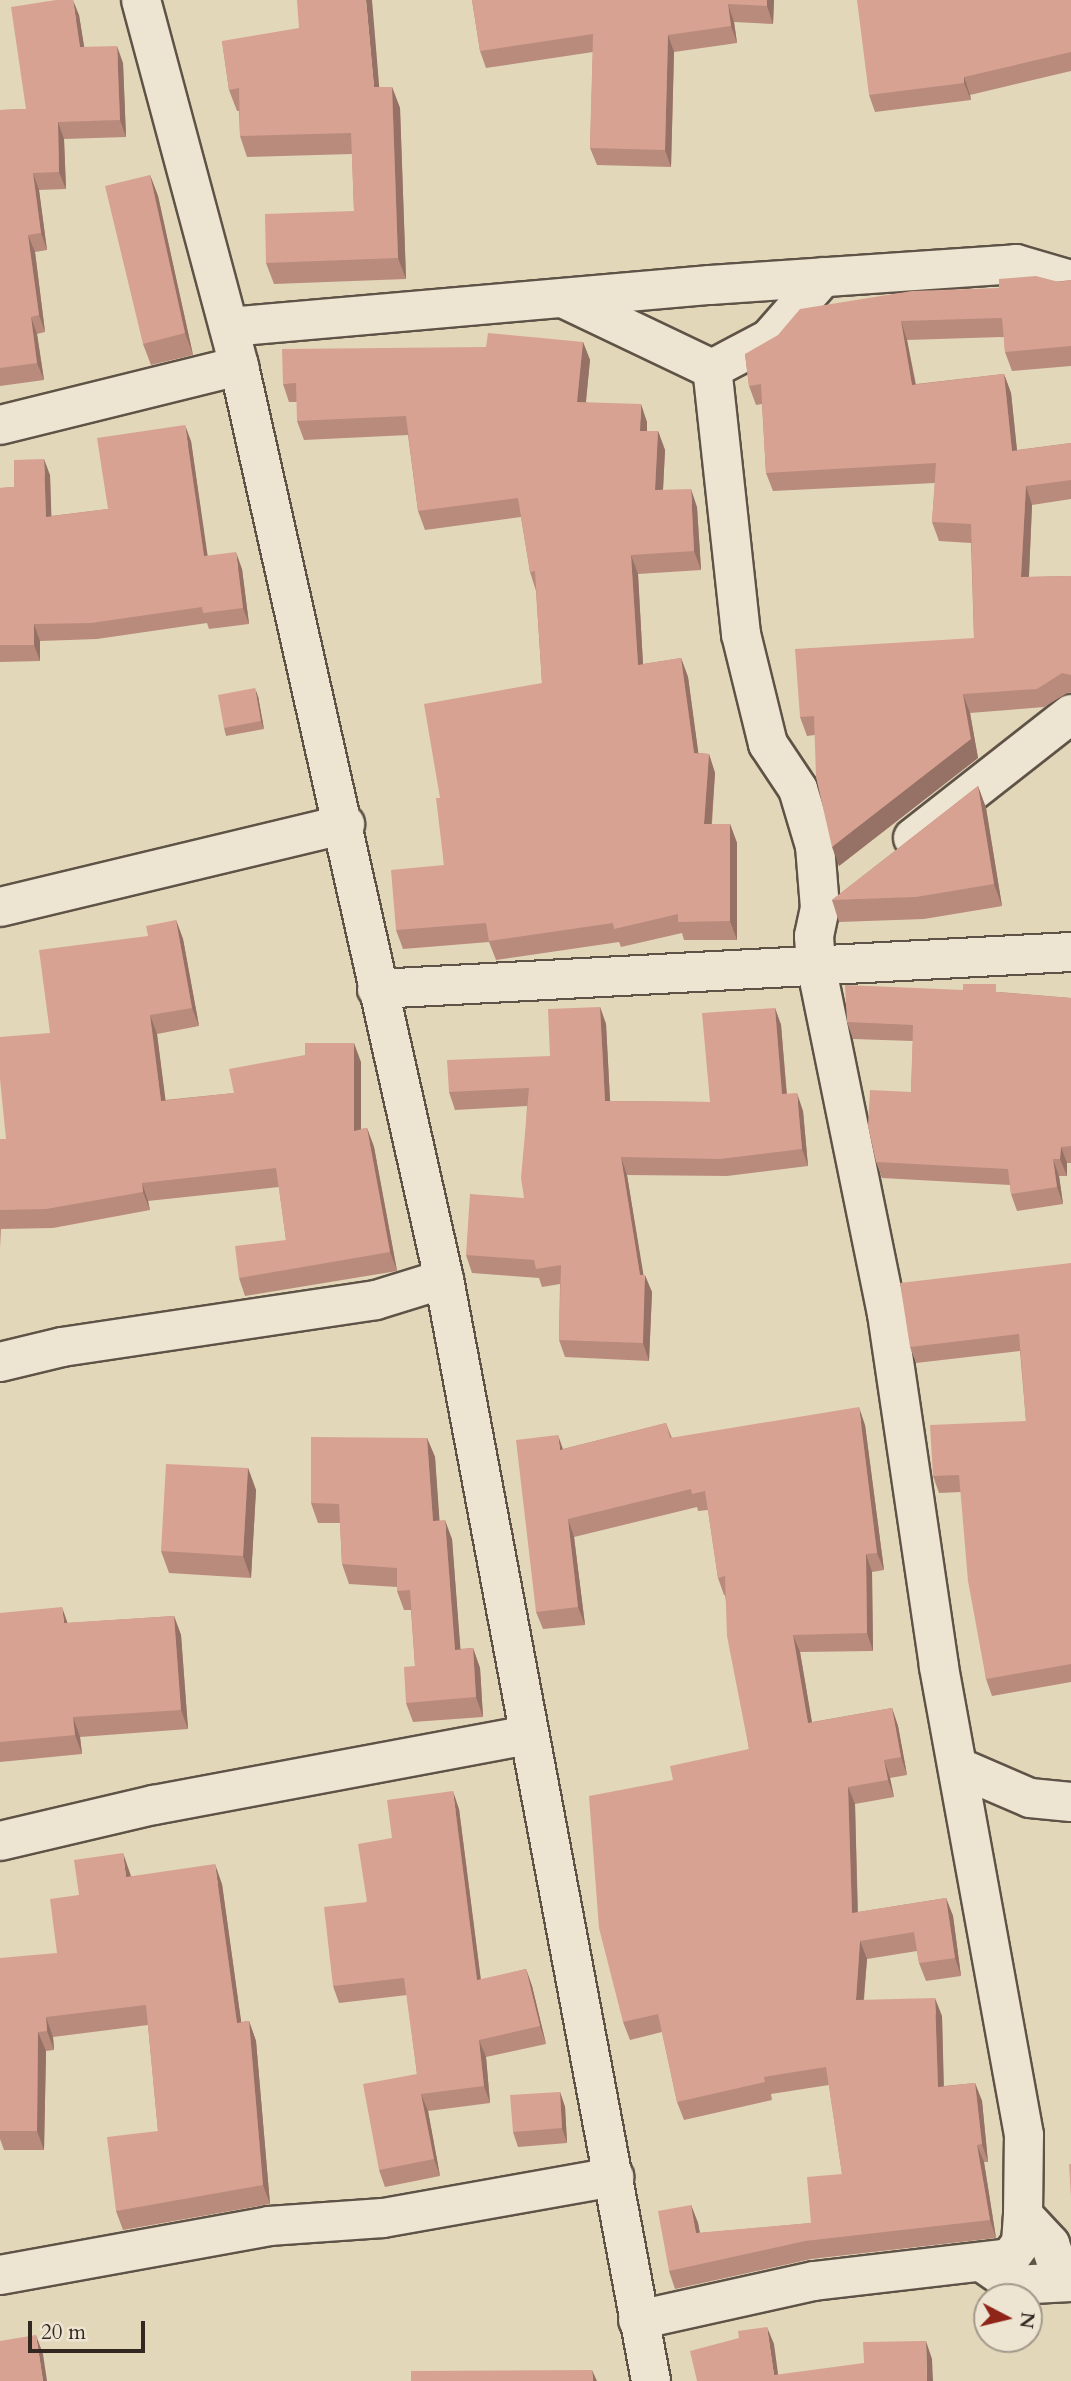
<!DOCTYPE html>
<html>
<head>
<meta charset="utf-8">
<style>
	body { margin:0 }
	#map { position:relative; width:1071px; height:2381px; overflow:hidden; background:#e3d7b9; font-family:Cardo,serif }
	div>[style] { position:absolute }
	.roads { filter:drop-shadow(2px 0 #5f5347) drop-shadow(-2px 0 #5f5347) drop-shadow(0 2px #5f5347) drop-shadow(0 -2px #5f5347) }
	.street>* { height:38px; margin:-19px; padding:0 19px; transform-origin:19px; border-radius:19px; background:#ede5d2 }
	.secondary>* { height:38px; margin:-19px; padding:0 19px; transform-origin:19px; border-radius:19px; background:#ede5d2 }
	.wall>* { inset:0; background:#b98b7d }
	.shaded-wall>* { inset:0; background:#967166 }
	.building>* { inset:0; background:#d7a291 }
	span { translate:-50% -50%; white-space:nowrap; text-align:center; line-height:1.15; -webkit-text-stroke:5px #ede5d2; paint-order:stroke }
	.north { position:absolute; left:973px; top:2283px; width:70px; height:70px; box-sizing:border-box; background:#ede5d2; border:2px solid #a3998b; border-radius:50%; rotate:97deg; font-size:19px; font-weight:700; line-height:28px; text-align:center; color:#332721 }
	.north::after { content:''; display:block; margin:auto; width:24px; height:32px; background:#8f2418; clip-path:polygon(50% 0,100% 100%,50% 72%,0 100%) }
	.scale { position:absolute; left:28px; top:2321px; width:117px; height:32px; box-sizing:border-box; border:4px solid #332721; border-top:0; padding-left:9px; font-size:21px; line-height:24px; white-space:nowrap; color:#332721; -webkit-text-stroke:5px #ede5d2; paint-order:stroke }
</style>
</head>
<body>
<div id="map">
	<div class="roads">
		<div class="street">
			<i style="left:563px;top:298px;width:165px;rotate:25.5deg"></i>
			<i style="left:229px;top:327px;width:483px;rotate:-5deg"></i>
			<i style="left:710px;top:285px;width:307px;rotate:-3.9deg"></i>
			<i style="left:1016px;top:264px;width:57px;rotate:16.2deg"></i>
			<i style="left:712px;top:369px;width:64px;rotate:-27.8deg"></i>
			<i style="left:769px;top:339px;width:82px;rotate:-48.9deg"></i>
			<i style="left:0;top:425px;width:246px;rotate:-13.9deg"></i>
			<i style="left:913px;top:838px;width:201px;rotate:-38.1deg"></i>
			<i style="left:0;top:907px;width:355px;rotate:-13.5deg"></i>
			<i style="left:377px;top:989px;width:695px;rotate:-3.05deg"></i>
			<i style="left:0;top:1362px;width:64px;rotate:-13.6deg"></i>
			<i style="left:62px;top:1347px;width:317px;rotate:-8.5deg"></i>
			<i style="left:376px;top:1300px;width:71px;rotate:-17.2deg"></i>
			<i style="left:958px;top:1767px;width:78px;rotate:23.3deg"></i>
			<i style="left:1030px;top:1798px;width:41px;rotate:5.6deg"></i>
			<i style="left:0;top:1841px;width:158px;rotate:-13.2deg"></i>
			<i style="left:154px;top:1805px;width:380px;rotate:-10.6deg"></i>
			<i style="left:1023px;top:2215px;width:40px;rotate:47deg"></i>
			<i style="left:1050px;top:2244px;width:37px;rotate:71deg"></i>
			<i style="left:983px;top:2263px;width:38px;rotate:35deg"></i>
			<i style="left:1014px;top:2285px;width:57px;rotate:-3deg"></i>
			<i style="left:0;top:2275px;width:273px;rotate:-10.3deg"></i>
			<i style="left:269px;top:2226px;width:114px;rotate:-4deg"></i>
			<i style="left:383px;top:2218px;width:235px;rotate:-10.1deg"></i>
			<i style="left:638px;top:2320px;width:180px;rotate:-12.5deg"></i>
			<i style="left:814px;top:2281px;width:197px;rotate:-6.7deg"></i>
			<i style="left:1010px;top:2258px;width:19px;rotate:-54deg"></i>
			<i style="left:1021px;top:2243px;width:28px;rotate:-86deg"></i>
			<i style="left:1023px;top:2215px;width:80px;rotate:-89.3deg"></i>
			<i style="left:1024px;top:2135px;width:477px;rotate:-100.3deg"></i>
			<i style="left:939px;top:1666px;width:356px;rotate:-98.4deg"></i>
			<i style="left:887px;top:1314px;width:356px;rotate:-101.5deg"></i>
			<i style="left:816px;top:965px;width:29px;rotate:-94deg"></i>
			<i style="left:814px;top:936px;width:29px;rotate:-78deg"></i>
			<i style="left:820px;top:908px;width:62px;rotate:-94.6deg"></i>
			<i style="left:815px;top:846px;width:59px;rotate:-106.6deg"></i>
			<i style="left:798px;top:789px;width:54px;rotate:-123.7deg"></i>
			<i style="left:768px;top:744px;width:113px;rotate:-103.8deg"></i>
			<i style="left:741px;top:634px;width:267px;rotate:-96.2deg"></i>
		</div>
		<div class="secondary">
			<i style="left:141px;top:0;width:379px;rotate:75deg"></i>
			<i style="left:239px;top:366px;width:936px;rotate:77.35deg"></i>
			<i style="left:444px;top:1279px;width:1121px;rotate:79.36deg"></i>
		</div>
	</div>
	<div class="wall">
		<i style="clip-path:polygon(472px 0,774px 0,773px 24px,734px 22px,737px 43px,674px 52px,671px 167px,597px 165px,590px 148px,593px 52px,486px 68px,480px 51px)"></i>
		<i style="clip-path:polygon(1071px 0,1071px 71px,970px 95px,971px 100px,875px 112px,869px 95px)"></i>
		<i style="clip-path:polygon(79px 15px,84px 47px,123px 63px,126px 137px,64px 139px,66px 189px,39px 190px,47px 250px,35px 252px,45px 332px,37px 334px,44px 380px,0 386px,0 110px,26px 109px)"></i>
		<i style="clip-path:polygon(222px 41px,379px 87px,392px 87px,400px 108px,406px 279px,274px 284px,266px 263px,354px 211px,352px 154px,247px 157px,240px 136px,239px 111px,237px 111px,229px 90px)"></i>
		<i style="clip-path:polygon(150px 175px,158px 196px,193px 355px,151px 365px,143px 344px)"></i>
		<i style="clip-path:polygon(1071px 280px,1071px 366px,1012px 371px,1005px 352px,1004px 337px,907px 340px,916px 384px,1004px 374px,1011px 393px,1017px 450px,1071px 443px,1071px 499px,1032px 505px,1029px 577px,1071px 576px,1071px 693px,1069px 692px,1044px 707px,970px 713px,978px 758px,839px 866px,815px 735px,807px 736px,800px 717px,974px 638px,971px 543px,939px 541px,932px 522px,935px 483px,773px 491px,766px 473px,762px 404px,756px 405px,749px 386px,745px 354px,999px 288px)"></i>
		<i style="clip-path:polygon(583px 342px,590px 360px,586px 402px,647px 422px,647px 431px,658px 431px,665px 450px,663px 490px,697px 507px,701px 570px,638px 574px,643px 664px,681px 658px,688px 677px,698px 753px,709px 754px,715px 773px,712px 824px,730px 824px,737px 843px,737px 940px,684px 940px,682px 933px,621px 947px,619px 942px,496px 960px,489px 942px,403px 949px,396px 930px,444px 865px,440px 798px,542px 683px,536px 591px,530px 572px,521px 517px,425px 530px,418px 511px,408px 435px,304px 440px,297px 421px,297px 402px,289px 402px,283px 384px,486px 347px)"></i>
		<i style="clip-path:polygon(191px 441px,207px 556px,242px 569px,249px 624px,209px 629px,207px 623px,97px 639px,40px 641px,40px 661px,0 662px,0 488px,14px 487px,50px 475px,51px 516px,108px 509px)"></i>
		<i style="clip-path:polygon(258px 696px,264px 729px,226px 736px,224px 728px)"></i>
		<i style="clip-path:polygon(978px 786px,986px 808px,1002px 906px,924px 919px,839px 922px,832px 900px)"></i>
		<i style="clip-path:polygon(176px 920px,183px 939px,199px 1026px,157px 1034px,165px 1100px,234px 1093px,361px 1062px,361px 1129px,367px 1128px,374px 1147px,397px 1271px,245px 1296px,239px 1278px,286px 1240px,279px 1187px,148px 1201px,150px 1210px,53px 1228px,1px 1229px,0 1248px,0 1139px,6px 1139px,50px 1033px,148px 936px)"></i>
		<i style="clip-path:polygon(999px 992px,1071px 998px,1071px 1163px,1067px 1163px,1067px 1176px,1059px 1176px,1063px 1204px,1017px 1211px,1011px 1194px,1010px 1185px,882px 1178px,876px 1162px,911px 1092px,913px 1041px,853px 1039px,847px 1022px)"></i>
		<i style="clip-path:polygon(600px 1007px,606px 1024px,610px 1101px,710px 1102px,775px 1008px,781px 1025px,787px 1094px,803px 1111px,808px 1166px,727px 1176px,627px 1175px,643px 1275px,652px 1292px,649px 1361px,565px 1357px,559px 1340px,560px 1284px,542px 1287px,539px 1278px,472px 1273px,466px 1255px,524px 1198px,527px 1106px,455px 1110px,449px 1092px,550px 1056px)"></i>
		<i style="clip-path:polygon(1071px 1263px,1071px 1682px,992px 1696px,986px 1679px,961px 1492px,939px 1493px,933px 1476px,1026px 1421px,1020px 1351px,916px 1363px,910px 1347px)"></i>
		<i style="clip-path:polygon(666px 1423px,672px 1438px,865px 1425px,884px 1570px,872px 1572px,873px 1651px,800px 1652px,812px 1722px,892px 1708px,898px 1726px,907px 1775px,890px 1778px,894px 1797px,855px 1804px,858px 1912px,946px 1898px,953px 1916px,961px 1976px,926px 1981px,919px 1963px,917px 1951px,867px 1959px,864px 2000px,942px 2016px,944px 2086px,975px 2083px,982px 2101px,988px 2162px,984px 2162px,996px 2238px,811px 2259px,675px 2289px,669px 2271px,691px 2205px,698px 2223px,700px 2233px,811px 2223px,842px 2174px,829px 2085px,771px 2094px,772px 2100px,684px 2120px,677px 2102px,662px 2032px,630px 2040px,623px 2022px,673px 1780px,749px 1749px,725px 1595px,724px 1595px,718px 1578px,708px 1510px,698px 1511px,697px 1507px,574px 1537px,585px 1625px,543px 1629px,536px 1612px,563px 1449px)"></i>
		<i style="clip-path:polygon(427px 1438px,435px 1457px,439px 1520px,452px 1539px,460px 1649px,473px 1648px,480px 1668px,483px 1717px,413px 1722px,406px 1703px,415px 1666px,411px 1610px,404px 1610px,397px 1591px,397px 1587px,349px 1584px,342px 1564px,340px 1523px,318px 1523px,311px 1503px)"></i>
		<i style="clip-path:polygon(248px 1468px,256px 1490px,251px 1578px,169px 1573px,161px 1551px)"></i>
		<i style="clip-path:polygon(0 1613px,68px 1623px,174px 1616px,181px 1635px,188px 1729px,80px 1737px,82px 1754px,0 1762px)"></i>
		<i style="clip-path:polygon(459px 1809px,481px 1980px,526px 1969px,532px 1986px,546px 2044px,486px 2057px,490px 2103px,428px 2111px,440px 2176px,385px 2187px,379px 2170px,417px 2074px,407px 1995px,339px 2003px,333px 1986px,392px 1838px)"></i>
		<i style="clip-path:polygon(130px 1873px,131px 1876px,222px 1884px,241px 2022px,249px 2021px,256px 2041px,270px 2204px,123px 2230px,116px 2211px,158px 2131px,148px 2025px,53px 2037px,54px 2050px,46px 2051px,44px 2150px,4px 2150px,0 2139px,0 2131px,57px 1953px,79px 1895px)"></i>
		<i style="clip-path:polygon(560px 2092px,565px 2107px,567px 2143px,518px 2147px,513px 2132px)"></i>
	</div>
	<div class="shaded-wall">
		<i style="clip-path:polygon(73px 0,79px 15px,87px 64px,80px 47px)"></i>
		<i style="clip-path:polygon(366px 0,372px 0,381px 108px,374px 87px)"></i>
		<i style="clip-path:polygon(767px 0,774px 0,773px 24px,767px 6px)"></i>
		<i style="clip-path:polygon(728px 4px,734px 22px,737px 43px,731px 26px)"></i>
		<i style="clip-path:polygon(668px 35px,674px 52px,671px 167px,665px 150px)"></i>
		<i style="clip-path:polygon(117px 46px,123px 63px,126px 137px,120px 120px)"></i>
		<i style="clip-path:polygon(964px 77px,970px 95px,971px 100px,964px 83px)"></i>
		<i style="clip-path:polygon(392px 87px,400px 108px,406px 279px,398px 258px)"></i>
		<i style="clip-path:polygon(58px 122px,64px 139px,66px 189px,59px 172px)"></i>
		<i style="clip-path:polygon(33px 173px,39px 190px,47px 250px,41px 233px)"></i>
		<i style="clip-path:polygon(150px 175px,158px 196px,193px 355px,185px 333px)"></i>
		<i style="clip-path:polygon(28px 235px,35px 252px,45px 332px,39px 315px)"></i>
		<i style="clip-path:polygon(31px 317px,37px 334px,44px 380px,37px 363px)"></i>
		<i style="clip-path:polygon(901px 321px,907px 340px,919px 404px,912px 385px)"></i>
		<i style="clip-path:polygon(583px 342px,590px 360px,584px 420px,577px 402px)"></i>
		<i style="clip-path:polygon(1004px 374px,1011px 393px,1019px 470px,1012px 451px)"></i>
		<i style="clip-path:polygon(641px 404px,647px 422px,647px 450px,640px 431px)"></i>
		<i style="clip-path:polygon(185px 425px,191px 441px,210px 572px,204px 556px)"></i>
		<i style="clip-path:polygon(658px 431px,665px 450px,662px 509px,655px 490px)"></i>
		<i style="clip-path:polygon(44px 459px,50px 475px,52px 533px,46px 517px)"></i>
		<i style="clip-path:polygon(1026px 486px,1032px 505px,1028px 596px,1021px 577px)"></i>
		<i style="clip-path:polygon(691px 489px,697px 507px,701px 570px,694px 551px)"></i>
		<i style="clip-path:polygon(236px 552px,242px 569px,249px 624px,243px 608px)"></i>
		<i style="clip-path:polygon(631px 555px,638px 574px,644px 683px,638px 665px)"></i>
		<i style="clip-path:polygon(34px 624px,40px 641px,40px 661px,34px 645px)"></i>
		<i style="clip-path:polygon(681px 658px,688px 677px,701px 772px,694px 753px)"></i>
		<i style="clip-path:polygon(255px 688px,258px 696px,264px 729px,261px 721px)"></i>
		<i style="clip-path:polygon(963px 694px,970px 713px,978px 758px,839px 866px,832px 847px)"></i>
		<i style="clip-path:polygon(709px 754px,715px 773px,710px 843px,704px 824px)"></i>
		<i style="clip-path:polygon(978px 786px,986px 808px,1002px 906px,994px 884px)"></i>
		<i style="clip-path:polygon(730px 824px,737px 843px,737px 940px,730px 921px)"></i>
		<i style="clip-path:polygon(176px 920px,183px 939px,199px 1026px,192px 1008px)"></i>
		<i style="clip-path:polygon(600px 1007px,606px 1024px,611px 1118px,605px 1101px)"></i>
		<i style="clip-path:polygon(775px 1008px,781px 1025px,788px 1112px,782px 1094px)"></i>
		<i style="clip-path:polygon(150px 1015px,157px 1034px,168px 1119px,161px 1101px)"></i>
		<i style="clip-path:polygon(354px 1043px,361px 1062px,361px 1149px,354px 1131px)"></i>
		<i style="clip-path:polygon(797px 1093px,803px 1111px,808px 1166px,802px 1149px)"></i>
		<i style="clip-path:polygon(367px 1128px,374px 1147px,397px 1271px,390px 1252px)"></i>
		<i style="clip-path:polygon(1061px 1147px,1067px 1163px,1067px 1176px,1060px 1159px)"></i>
		<i style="clip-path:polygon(621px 1157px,627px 1175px,645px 1284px,645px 1275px,652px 1292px,649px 1361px,643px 1343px,640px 1275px)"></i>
		<i style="clip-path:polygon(1053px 1159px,1059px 1176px,1063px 1204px,1057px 1187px)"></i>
		<i style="clip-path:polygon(142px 1183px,148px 1201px,150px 1210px,143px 1192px)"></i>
		<i style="clip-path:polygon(859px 1407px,865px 1425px,884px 1570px,877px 1553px)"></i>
		<i style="clip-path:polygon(558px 1435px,564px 1452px,560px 1450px)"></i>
		<i style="clip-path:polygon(427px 1438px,435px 1457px,441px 1541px,433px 1521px)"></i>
		<i style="clip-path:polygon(248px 1468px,256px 1490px,251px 1578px,243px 1556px)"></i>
		<i style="clip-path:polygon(568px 1519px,574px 1537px,585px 1625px,578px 1607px)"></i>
		<i style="clip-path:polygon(445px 1520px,452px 1539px,462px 1669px,455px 1650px)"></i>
		<i style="clip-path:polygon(866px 1554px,872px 1572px,873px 1651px,867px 1633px)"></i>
		<i style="clip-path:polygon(62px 1607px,69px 1627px,64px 1623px)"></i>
		<i style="clip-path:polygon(174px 1616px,181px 1635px,188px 1729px,181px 1710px)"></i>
		<i style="clip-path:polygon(793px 1635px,800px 1652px,815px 1741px,808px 1723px)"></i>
		<i style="clip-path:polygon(473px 1648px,480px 1668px,483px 1717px,476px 1697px)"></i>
		<i style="clip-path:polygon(892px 1708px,898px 1726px,907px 1775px,901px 1757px)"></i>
		<i style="clip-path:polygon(73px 1717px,80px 1737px,82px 1754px,75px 1735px)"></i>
		<i style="clip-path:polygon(884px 1760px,890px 1778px,894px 1797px,888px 1780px)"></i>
		<i style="clip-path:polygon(848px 1787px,855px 1804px,858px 1930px,852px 1913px)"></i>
		<i style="clip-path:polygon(453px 1791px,459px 1809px,483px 1998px,477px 1980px)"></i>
		<i style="clip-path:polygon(123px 1853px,130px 1873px,133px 1896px,126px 1877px)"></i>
		<i style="clip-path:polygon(215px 1864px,222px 1884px,244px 2042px,237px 2023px)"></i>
		<i style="clip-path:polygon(946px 1898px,953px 1916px,961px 1976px,955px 1958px)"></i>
		<i style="clip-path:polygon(860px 1941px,867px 1959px,862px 2018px,856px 2000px)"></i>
		<i style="clip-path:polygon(526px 1969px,532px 1986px,546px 2044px,540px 2026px)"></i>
		<i style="clip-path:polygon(935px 1998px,942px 2016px,944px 2105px,938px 2087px)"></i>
		<i style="clip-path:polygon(46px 2017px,53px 2037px,54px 2050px,47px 2031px)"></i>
		<i style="clip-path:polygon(249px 2021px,256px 2041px,270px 2204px,263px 2185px)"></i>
		<i style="clip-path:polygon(38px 2032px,46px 2051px,44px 2150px,37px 2131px)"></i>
		<i style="clip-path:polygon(479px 2040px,486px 2057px,490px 2103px,484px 2086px)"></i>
		<i style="clip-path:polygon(975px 2083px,982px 2101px,988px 2162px,982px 2144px)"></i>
		<i style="clip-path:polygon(560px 2092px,565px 2107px,567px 2143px,562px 2128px)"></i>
		<i style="clip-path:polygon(421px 2094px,428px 2111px,440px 2176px,434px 2159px)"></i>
		<i style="clip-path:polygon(977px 2145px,984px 2162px,996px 2238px,990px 2220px)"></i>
		<i style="clip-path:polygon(691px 2205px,698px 2223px,703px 2251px,696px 2233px)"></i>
		<i style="clip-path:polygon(767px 2327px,774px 2344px,779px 2381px,774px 2375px)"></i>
		<i style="clip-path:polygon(36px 2335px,43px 2354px,47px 2381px,43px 2381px)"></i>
		<i style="clip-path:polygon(926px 2341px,932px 2359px,933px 2381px,927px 2381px)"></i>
		<i style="clip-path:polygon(592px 2370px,597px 2381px,593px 2381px)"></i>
	</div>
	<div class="building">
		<i style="clip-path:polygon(56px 0,73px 0,80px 47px,117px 46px,120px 120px,58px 122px,59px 172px,33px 173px,41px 233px,28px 235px,39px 315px,31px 317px,37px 363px,0 368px,0 110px,26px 109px,11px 7px)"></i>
		<i style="clip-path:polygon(297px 0,366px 0,374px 87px,392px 87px,398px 258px,266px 263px,265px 214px,354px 211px,351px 133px,240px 136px,239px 88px,229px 90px,222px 41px,299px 28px)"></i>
		<i style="clip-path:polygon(472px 0,767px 0,767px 6px,728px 4px,731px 26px,668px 35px,665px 150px,590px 148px,593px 34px,480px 51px)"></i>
		<i style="clip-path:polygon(857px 0,1071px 0,1071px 52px,964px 77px,964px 83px,869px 95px)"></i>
		<i style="clip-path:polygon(150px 175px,185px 333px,143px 344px,105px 186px)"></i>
		<i style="clip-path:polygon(1036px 276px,1059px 282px,1071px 280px,1071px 346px,1005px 352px,1002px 318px,901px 321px,912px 385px,1004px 374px,1012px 451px,1071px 443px,1071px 480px,1026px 486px,1021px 577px,1071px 576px,1071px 675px,1062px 673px,1037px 689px,963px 694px,971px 739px,832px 847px,816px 777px,814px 716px,800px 717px,795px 649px,974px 638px,971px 524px,932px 522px,936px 463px,766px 473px,761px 384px,749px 386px,745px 354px,778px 335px,800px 309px,912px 291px,999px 288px,999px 279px)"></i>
		<i style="clip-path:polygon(488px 333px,583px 342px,577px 402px,641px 404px,640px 431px,658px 431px,655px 490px,691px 489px,694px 551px,631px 555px,638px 665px,681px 658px,694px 753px,709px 754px,704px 824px,730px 824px,730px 921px,678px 922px,678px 914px,614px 929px,613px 923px,489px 941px,486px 923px,396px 930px,391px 870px,444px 865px,436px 798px,440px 798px,424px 704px,542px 683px,535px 571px,530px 572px,518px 498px,418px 511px,406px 416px,297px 421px,296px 383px,283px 384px,282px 349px,486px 347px)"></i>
		<i style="clip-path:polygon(185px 425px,204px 556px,236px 552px,243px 608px,203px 613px,202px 607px,91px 623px,34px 624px,34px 645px,0 645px,0 488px,14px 487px,14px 460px,44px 459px,46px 517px,108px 509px,97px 438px)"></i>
		<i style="clip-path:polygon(255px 688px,261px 721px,224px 728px,218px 695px)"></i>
		<i style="clip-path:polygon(978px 786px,994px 884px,916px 897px,832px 900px)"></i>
		<i style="clip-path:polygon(176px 920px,192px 1008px,150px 1015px,161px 1101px,234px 1093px,229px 1069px,305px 1055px,305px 1043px,354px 1043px,354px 1131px,367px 1128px,390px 1252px,239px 1278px,235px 1246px,286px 1240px,276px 1168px,142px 1183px,143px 1192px,46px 1209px,0 1210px,0 1139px,6px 1139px,0 1079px,0 1037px,50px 1033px,39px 950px,148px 936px,146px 926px)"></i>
		<i style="clip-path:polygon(963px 984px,996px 984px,996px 992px,1071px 998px,1071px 1146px,1061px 1147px,1060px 1159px,1053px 1159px,1057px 1187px,1011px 1194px,1008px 1169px,876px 1162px,868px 1126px,870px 1090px,911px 1092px,913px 1025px,847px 1022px,845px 985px,963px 990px)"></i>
		<i style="clip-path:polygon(600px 1007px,605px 1101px,710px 1102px,702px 1013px,775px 1008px,782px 1094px,797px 1093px,802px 1149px,720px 1159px,621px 1157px,640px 1275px,645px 1275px,643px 1343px,559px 1340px,561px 1265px,536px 1269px,534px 1260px,466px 1255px,470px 1194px,524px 1198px,521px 1178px,529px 1088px,449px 1092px,447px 1060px,550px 1056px,548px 1009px)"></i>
		<i style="clip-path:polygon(1071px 1263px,1071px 1664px,986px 1679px,968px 1581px,959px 1475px,933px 1476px,930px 1425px,1026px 1421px,1019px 1334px,910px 1347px,900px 1283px)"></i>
		<i style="clip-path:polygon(859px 1407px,877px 1553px,866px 1554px,867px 1633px,793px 1635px,808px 1723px,892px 1708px,901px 1757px,884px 1760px,888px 1780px,848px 1787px,852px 1913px,946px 1898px,955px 1958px,919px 1963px,914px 1932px,860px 1941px,856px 2000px,935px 1998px,938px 2087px,975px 2083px,982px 2144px,977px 2145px,990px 2220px,805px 2241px,669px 2271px,658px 2211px,691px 2205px,696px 2233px,811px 2223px,807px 2177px,842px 2174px,826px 2067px,764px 2077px,765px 2082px,677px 2102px,658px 2014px,623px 2022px,599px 1928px,589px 1796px,673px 1780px,670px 1766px,749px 1749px,727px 1636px,725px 1576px,718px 1578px,705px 1491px,692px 1494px,691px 1489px,568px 1519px,578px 1607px,536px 1612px,516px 1440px,558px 1435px,560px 1450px,666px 1423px,670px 1438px)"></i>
		<i style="clip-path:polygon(311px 1437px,427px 1438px,433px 1521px,445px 1520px,455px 1650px,473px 1648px,476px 1697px,406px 1703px,404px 1667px,415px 1666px,410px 1590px,397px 1591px,397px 1568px,342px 1564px,339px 1504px,311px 1503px)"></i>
		<i style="clip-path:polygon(166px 1464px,248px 1468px,243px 1556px,161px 1551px)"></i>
		<i style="clip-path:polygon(62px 1607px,64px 1623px,174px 1616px,181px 1710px,73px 1717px,75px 1735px,0 1742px,0 1613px)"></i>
		<i style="clip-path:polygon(453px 1791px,477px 1980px,526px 1969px,540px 2026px,479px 2040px,484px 2086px,421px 2094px,434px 2159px,379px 2170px,363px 2084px,417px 2074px,404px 1978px,333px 1986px,324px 1907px,367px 1902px,358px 1844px,392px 1838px,387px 1800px)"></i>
		<i style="clip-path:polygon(123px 1853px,126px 1877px,215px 1864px,237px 2023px,249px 2021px,263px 2185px,116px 2211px,107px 2137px,158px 2131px,146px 2005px,46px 2017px,47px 2031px,38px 2032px,37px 2131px,0 2131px,0 1958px,57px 1953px,50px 1899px,79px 1895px,74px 1860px)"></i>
		<i style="clip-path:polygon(560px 2092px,562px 2128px,513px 2132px,510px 2095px)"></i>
		<i style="clip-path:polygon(1069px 2164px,1071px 2164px,1071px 2197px)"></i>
		<i style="clip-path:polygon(767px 2327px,774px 2375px,864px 2363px,863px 2342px,926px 2341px,927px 2381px,697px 2381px,690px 2351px,739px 2338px,738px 2331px)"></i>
		<i style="clip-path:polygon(36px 2335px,43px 2381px,0 2381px,0 2341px)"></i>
		<i style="clip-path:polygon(592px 2370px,593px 2381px,411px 2381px,411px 2371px)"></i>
	</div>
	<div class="north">N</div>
	<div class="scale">20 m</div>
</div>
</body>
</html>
